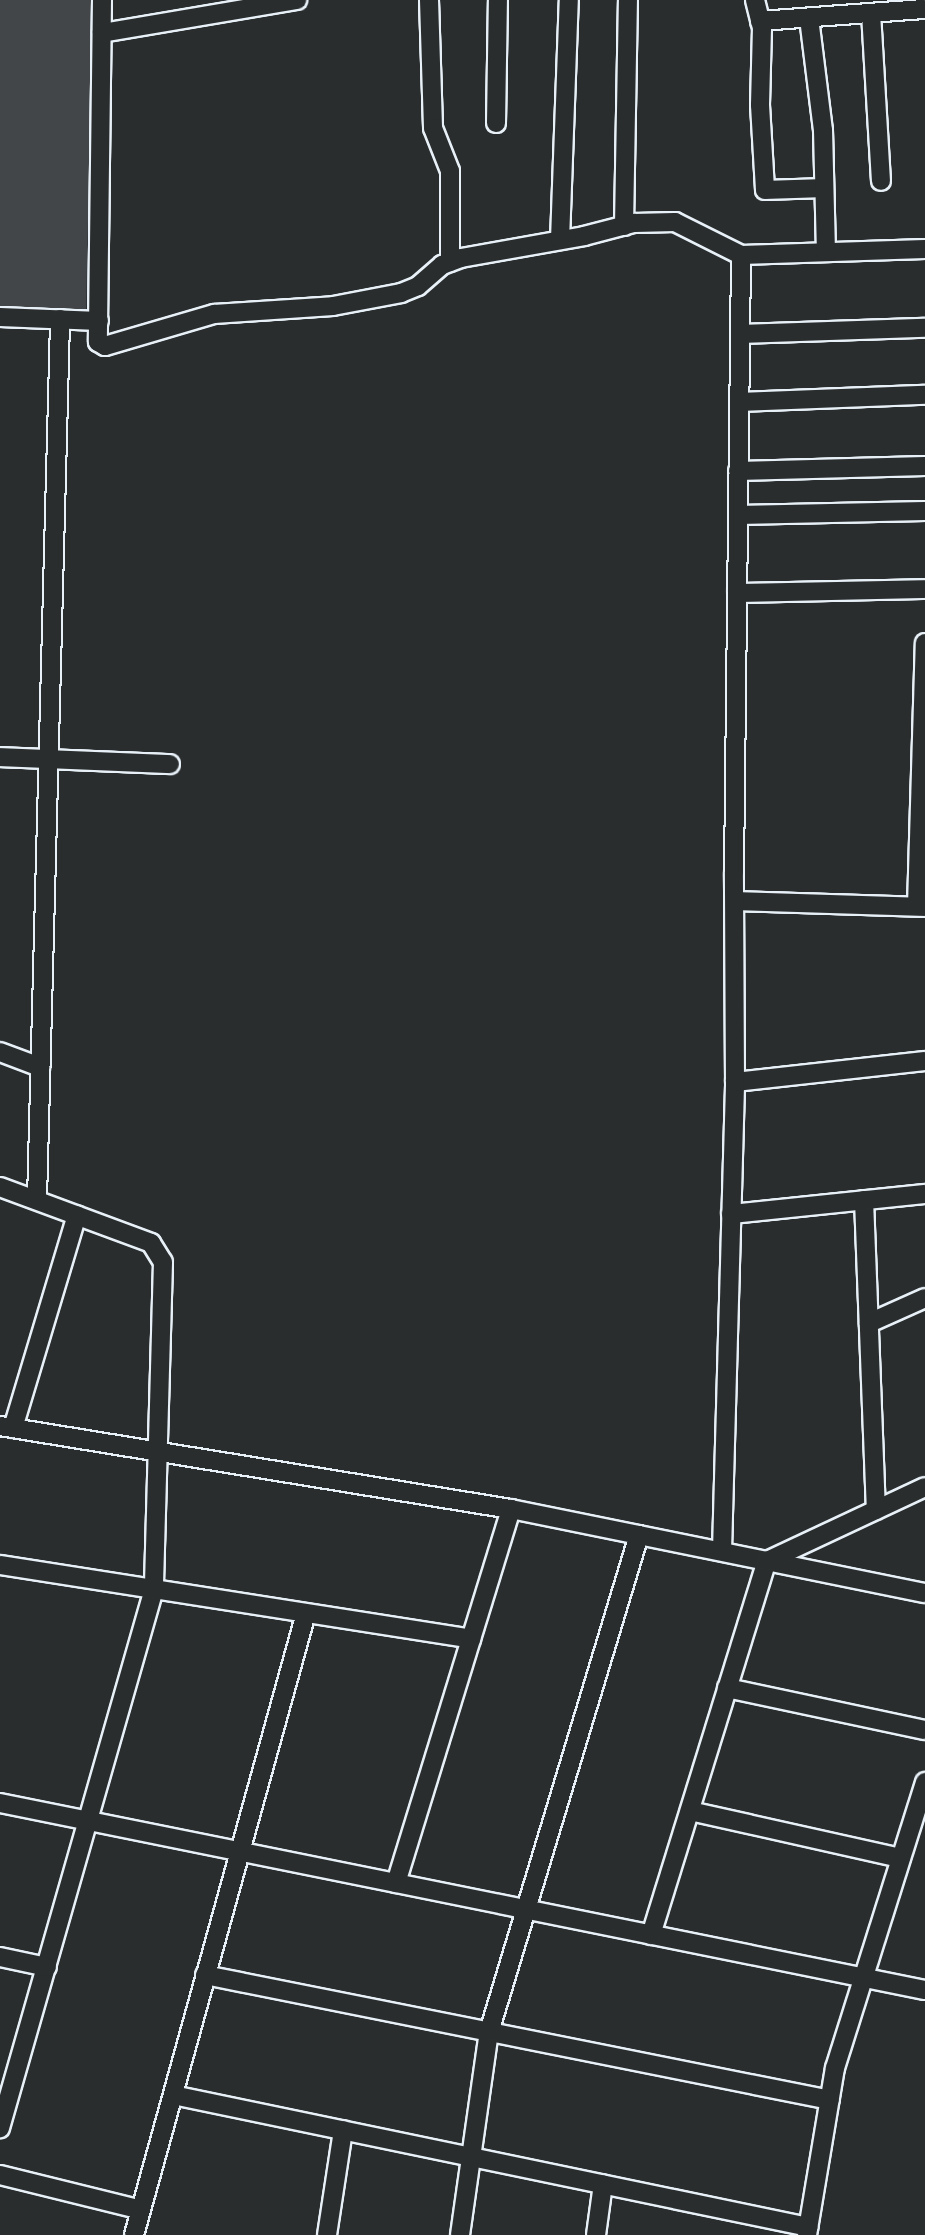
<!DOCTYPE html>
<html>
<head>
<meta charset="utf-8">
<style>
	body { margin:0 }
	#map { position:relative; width:925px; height:2235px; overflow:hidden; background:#2a2d2e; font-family:Mali,sans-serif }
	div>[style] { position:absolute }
	.green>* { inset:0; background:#424648 }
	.roads { filter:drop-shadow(2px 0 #e8f1f8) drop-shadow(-2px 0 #e8f1f8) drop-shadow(0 2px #e8f1f8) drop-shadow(0 -2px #e8f1f8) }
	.street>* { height:18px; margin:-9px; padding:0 9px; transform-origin:9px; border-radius:9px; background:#2a2d2e }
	span { translate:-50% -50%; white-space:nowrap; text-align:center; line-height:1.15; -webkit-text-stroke:8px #2a2d2e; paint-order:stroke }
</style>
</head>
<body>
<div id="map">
	<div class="green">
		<i style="clip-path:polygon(0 0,93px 0,86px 310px,0 306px)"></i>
	</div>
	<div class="roads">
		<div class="street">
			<i style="left:102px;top:0;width:342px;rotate:90.7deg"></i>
			<i style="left:98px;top:342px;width:8px;rotate:30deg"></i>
			<i style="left:105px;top:346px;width:114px;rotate:-16.4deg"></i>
			<i style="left:214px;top:314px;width:119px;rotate:-3.8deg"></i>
			<i style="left:333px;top:306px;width:69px;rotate:-10.8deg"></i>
			<i style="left:401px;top:293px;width:18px;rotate:-22deg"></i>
			<i style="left:418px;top:286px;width:32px;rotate:-41deg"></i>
			<i style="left:442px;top:265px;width:20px;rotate:-20deg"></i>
			<i style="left:461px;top:258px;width:125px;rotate:-10.1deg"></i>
			<i style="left:584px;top:236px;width:52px;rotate:-14.6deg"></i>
			<i style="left:634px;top:223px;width:41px;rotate:-1.4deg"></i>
			<i style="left:675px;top:222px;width:74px;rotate:26.6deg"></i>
			<i style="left:741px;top:255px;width:184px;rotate:-1.9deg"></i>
			<i style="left:429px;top:0;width:128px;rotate:88.2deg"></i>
			<i style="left:433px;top:128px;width:46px;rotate:68.4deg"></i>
			<i style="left:450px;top:171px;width:91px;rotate:90deg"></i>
			<i style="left:755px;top:0;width:29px;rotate:76deg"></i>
			<i style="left:762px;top:28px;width:77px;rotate:91.5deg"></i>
			<i style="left:760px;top:105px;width:85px;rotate:86.6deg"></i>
			<i style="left:765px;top:190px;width:59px;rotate:-1.9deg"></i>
			<i style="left:871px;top:13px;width:168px;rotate:86.6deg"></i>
			<i style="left:809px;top:18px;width:113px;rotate:82.9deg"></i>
			<i style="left:823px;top:130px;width:122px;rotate:88.6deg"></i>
			<i style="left:760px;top:21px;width:165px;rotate:-4.2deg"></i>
			<i style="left:102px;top:33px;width:198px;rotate:-9.6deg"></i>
			<i style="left:496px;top:123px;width:123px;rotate:-89.1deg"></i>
			<i style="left:624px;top:226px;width:226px;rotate:-89deg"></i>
			<i style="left:560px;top:240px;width:240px;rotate:-87.9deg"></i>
			<i style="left:0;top:317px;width:99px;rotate:2.3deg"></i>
			<i style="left:740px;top:334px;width:185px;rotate:-1.9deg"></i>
			<i style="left:739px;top:402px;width:186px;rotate:-2.2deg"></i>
			<i style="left:738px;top:471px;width:187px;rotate:-1.5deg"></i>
			<i style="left:738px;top:515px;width:187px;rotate:-1.2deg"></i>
			<i style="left:737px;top:593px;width:188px;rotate:-1.2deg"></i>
			<i style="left:0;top:757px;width:170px;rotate:2.4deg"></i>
			<i style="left:735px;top:901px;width:190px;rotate:1.8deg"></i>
			<i style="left:917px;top:906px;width:263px;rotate:-88.3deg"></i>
			<i style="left:0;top:1052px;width:43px;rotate:20.6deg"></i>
			<i style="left:735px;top:1082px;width:191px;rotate:-6.3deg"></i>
			<i style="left:0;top:1187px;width:161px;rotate:20.3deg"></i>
			<i style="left:151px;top:1243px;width:22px;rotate:58deg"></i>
			<i style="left:163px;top:1262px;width:327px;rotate:91.6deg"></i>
			<i style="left:154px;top:1589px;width:561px;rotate:105.95deg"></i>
			<i style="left:37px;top:1200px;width:881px;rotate:-88.5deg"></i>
			<i style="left:864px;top:1200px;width:310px;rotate:87.8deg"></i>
			<i style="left:731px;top:1214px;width:195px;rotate:-5.9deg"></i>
			<i style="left:869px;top:1323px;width:61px;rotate:-24.1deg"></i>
			<i style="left:0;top:1426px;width:518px;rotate:9.23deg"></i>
			<i style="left:511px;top:1509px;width:422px;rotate:11.5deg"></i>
			<i style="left:13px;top:1428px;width:222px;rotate:-73.3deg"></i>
			<i style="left:722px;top:1551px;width:469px;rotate:-88.4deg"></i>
			<i style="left:735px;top:1082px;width:210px;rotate:-90.3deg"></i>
			<i style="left:734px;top:872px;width:617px;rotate:-89.35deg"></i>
			<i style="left:0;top:1565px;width:477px;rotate:8.9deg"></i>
			<i style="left:727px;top:1688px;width:202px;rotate:12deg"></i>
			<i style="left:0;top:1803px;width:944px;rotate:11.43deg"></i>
			<i style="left:690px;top:1811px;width:216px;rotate:12.6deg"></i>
			<i style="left:396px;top:1883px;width:391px;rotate:-72.9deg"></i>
			<i style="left:651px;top:1935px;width:392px;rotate:-72.8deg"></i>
			<i style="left:767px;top:1561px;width:174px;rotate:-25.1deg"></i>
			<i style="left:0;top:1957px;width:48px;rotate:12deg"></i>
			<i style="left:205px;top:1975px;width:637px;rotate:11.31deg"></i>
			<i style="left:173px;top:2095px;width:649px;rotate:11.74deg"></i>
			<i style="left:0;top:2175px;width:145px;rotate:13.9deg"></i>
			<i style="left:134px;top:2235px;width:645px;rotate:-74.54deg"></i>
			<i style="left:327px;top:2235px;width:106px;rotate:-81.3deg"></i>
			<i style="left:460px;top:2235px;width:205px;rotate:-81.9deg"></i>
			<i style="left:489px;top:2032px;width:519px;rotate:-73.21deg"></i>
			<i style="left:596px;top:2235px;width:51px;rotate:-82.2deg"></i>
			<i style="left:807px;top:2235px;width:169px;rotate:-80.5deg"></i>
			<i style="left:835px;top:2068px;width:300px;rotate:-72.5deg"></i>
		</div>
	</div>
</div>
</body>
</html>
